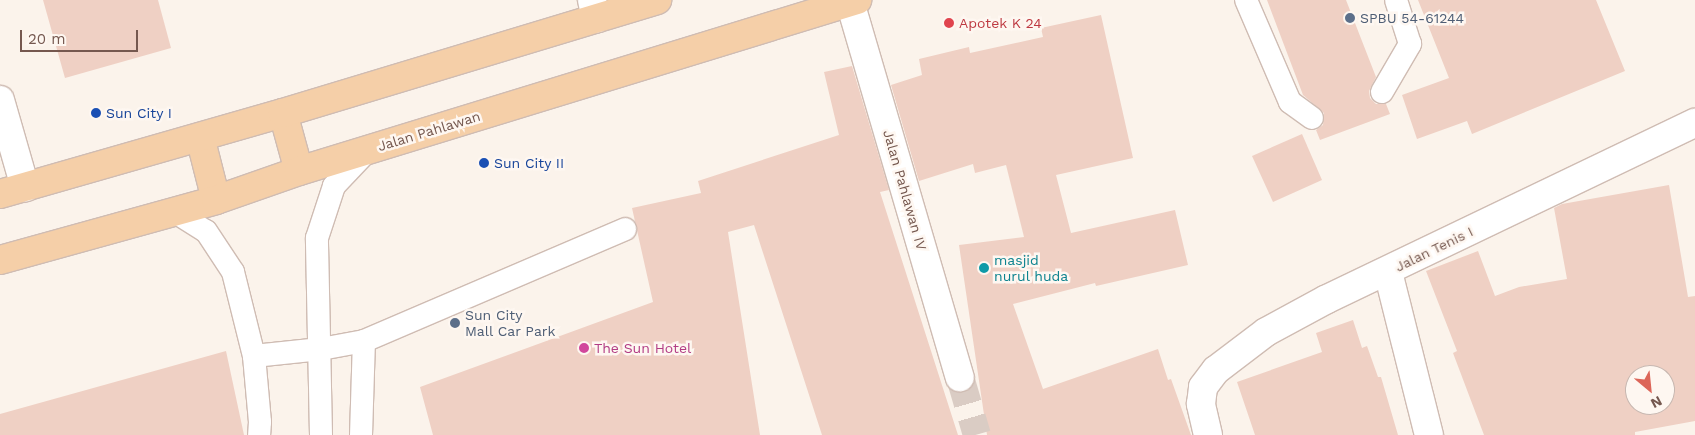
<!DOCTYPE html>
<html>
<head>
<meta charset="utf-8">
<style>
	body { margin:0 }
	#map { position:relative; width:1695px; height:435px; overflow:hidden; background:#fbf3eb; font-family:"Work Sans",sans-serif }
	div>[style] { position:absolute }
	.building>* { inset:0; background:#efd0c4 }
	.street-tunnel>* { height:28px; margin-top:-14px; transform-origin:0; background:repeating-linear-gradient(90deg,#daccc4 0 28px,transparent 0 42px) }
	.roads { filter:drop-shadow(1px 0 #cfbcb3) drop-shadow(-1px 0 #cfbcb3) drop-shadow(0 1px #cfbcb3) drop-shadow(0 -1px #cfbcb3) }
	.lane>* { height:22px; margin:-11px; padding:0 11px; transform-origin:11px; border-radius:11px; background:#fff }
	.street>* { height:28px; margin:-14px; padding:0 14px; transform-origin:14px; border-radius:14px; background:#fff }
	.primary>* { height:28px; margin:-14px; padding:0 14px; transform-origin:14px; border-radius:14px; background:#f5cfa8 }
	.dots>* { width:14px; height:14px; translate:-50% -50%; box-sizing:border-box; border:2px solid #fef7f1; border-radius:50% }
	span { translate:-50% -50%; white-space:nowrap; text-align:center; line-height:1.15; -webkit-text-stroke:5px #fef7f1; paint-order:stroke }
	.service-label { font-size:14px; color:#4e5e75 }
	.left { translate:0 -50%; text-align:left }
	.health-label { font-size:14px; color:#be3a42 }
	.transit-label { font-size:14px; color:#164399 }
	.street-label { font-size:14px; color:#75584f }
	.culture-label { font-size:14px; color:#0d838f }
	.hotel-label { font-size:14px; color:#b23c85 }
	.north { position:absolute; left:1625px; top:365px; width:50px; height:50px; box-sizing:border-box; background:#fef7f1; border:1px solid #c7b7b0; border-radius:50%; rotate:152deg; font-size:14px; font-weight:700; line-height:20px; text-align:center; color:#75584f }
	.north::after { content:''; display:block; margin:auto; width:18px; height:22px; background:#dc6659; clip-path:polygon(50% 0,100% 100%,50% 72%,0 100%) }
	.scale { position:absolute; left:20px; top:30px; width:118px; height:22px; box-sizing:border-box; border:2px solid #75584f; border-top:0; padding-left:6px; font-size:15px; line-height:18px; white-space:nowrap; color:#75584f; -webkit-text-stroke:4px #fef7f1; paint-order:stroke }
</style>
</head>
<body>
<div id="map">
	<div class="building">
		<i style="clip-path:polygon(43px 0,158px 0,171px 48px,65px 78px)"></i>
		<i style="clip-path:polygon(1267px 0,1346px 0,1376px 77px,1369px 91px,1370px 98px,1376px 104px,1386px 104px,1390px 114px,1320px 140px,1316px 130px,1323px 125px,1324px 113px,1303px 95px)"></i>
		<i style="clip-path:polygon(1418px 0,1596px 0,1625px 71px,1472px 134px,1467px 121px,1417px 139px,1402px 95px,1449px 78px)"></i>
		<i style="clip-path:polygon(1101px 15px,1133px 158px,1056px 175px,1071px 233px,1175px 210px,1188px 265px,1096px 286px,1095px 283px,1013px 304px,1043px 389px,1158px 349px,1168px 380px,1171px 379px,1191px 435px,987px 435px,959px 245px,1024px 237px,1006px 165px,975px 173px,973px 164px,919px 181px,891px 85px,922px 75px,919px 59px,969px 47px,970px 53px,1043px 37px,1041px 28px)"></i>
		<i style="clip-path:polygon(852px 66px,889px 190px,880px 192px,958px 435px,822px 435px,754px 225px,728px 232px,760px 435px,433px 435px,420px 387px,653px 302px,632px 208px,701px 193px,698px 181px,839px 135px,824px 72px)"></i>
		<i style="clip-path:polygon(1302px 134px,1322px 180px,1273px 202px,1252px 156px)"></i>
		<i style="clip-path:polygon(evenodd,1669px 185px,1688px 297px,1695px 296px,1695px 421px,1635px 432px,1635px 435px,1484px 435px,1453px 353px,1457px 351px,1426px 271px,1478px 251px,1495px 296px,1519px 287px,1567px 279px,1554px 208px,1562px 204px,1669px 185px,1635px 375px,1665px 375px,1665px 405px,1635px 405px,1635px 375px)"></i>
		<i style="clip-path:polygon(1353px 320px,1362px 348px,1367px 346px,1378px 377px,1381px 377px,1398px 435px,1255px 435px,1237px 382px,1322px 352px,1316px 333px)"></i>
		<i style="clip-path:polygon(226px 351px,244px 435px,0 435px,0 414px)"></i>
	</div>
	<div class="street-tunnel">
		<i style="left:960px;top:377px;width:60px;rotate:73.7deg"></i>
	</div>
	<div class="roads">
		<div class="lane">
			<i style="left:1246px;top:0;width:111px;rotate:66.7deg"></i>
			<i style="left:1290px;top:102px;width:27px;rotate:36deg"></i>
			<i style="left:1382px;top:92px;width:56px;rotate:-59.7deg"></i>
			<i style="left:1410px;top:44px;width:46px;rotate:-107.7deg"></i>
			<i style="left:175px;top:212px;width:36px;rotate:32deg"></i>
			<i style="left:206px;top:231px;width:49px;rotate:56.6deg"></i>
			<i style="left:233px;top:272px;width:87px;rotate:76deg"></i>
			<i style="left:254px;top:356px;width:66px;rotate:84.8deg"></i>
			<i style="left:260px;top:422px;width:13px;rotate:94deg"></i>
			<i style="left:254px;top:356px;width:67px;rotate:-6deg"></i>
			<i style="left:321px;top:349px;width:44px;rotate:-10.5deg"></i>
			<i style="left:364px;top:341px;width:284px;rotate:-23.2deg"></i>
			<i style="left:321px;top:435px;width:197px;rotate:-91.2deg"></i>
			<i style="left:317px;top:238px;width:55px;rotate:-71.9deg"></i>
			<i style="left:334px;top:186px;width:50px;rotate:-46.6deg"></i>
			<i style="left:361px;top:435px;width:94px;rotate:-88.2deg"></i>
		</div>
		<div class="street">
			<i style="left:592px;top:0;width:19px;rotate:78deg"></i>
			<i style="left:850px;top:2px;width:391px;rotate:73.7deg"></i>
			<i style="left:0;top:100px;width:91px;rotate:74deg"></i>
			<i style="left:1388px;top:272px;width:168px;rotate:75.9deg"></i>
			<i style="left:1208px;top:435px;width:32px;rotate:-103deg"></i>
			<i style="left:1201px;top:404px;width:17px;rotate:-83deg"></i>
			<i style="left:1203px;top:387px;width:21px;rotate:-53deg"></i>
			<i style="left:1216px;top:370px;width:63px;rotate:-37.2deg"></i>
			<i style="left:1266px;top:332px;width:69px;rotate:-28.4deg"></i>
			<i style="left:1327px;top:299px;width:408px;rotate:-25.6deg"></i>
		</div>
		<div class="primary">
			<i style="left:283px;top:113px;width:60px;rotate:74.6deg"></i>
			<i style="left:200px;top:137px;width:65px;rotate:75.7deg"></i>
			<i style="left:0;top:194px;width:294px;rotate:-16deg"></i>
			<i style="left:283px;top:113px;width:391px;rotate:-16.8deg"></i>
			<i style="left:0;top:260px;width:224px;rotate:-15.5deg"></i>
			<i style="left:216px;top:200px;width:88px;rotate:-19.3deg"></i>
			<i style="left:299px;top:171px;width:584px;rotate:-17.04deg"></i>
		</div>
	</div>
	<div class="dots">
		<i style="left:1350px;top:18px;background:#5c6f8a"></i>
		<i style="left:949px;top:23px;background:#e0444e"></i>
		<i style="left:96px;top:113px;background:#1a4fb4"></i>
		<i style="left:484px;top:163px;background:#1a4fb4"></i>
		<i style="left:984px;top:268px;background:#0f9aa8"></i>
		<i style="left:455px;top:323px;background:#5c6f8a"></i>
		<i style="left:584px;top:348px;background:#d1479c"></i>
	</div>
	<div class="service-label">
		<span class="left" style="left:1360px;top:18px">SPBU 54-61244</span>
		<span class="left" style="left:465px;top:323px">Sun City<br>Mall Car Park</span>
	</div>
	<div class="health-label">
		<span class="left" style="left:959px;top:23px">Apotek K 24</span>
	</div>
	<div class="transit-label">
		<span class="left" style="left:106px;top:113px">Sun City I</span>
		<span class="left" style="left:494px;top:163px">Sun City II</span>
	</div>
	<div class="street-label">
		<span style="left:429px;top:131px;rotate:-17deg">Jalan Pahlawan</span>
		<span style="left:905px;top:190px;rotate:74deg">Jalan Pahlawan IV</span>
		<span style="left:1434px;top:249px;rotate:-26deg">Jalan Tenis I</span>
	</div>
	<div class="culture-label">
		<span class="left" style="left:994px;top:268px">masjid<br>nurul huda</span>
	</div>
	<div class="hotel-label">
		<span class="left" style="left:594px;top:348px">The Sun Hotel</span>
	</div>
	<div class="north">N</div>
	<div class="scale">20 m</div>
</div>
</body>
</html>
